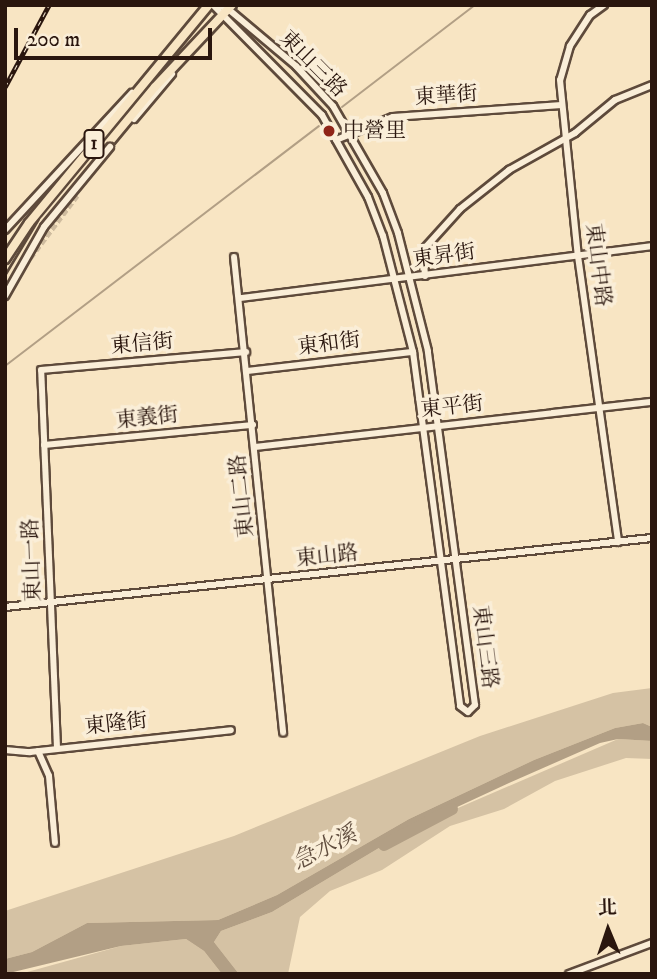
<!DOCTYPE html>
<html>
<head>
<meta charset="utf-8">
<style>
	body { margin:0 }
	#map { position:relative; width:657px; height:979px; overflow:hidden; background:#f8e5c3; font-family:"IM FELL DW Pica","Noto Serif TC",serif }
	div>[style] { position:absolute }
	.green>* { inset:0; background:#d5c2a4 }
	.water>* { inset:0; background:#b29f85 }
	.stream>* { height:2px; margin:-1px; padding:0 1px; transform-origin:1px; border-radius:1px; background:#b29f85 }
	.river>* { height:12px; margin:-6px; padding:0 6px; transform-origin:6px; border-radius:6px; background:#b29f85 }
	.minor-tunnel>* { height:6px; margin-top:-3px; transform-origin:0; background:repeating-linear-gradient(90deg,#cfbc9f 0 6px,transparent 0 9px) }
	.roads { filter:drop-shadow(2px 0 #5e4a3b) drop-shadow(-2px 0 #5e4a3b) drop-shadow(0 2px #5e4a3b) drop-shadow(0 -2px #5e4a3b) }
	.minor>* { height:6px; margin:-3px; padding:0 3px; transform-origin:3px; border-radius:3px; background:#faeed8 }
	.major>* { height:8px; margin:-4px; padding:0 4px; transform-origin:4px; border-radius:4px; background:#f8e5c3 }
	.rail>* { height:4.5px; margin-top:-2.25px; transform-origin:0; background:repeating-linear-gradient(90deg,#faeed8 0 5px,#2a160e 0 10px); box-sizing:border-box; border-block:2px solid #2a160e }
	.bridges { filter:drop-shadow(2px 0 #5e4a3b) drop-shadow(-2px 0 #5e4a3b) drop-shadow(0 2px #5e4a3b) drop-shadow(0 -2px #5e4a3b) }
	.minor-bridge>* { height:6px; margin:-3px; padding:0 3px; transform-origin:3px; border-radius:3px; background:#faeed8 }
	.dots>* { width:19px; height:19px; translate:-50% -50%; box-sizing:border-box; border:4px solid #faeed8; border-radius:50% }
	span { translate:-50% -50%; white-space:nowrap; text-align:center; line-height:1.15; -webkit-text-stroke:7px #faeed8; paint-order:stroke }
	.shield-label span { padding:2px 5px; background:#faeed8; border:2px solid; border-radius:5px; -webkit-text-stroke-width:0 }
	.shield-label { font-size:19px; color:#2a160e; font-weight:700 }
	.street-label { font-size:21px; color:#2a160e }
	.poi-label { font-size:21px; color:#2a160e }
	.left { translate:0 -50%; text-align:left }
	.water-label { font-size:23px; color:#604d3e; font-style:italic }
	.frame { position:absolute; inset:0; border:7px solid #2a160e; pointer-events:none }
	.north { position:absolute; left:573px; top:895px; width:70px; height:70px; -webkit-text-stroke:5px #faeed8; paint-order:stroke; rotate:358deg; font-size:19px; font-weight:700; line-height:28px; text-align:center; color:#2a160e }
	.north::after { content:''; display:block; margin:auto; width:24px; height:32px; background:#2a160e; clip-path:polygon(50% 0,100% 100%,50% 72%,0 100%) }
	.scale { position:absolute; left:14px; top:28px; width:198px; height:32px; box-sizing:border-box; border:4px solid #2a160e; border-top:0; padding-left:9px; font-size:21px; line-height:24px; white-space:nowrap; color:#2a160e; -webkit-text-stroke:5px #faeed8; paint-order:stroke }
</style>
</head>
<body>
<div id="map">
	<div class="green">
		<i style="clip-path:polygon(652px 688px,652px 727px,643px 723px,615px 728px,534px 760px,409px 819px,277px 895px,218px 920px,87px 923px,32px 952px,5px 959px,5px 911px,234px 836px,480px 736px,613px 693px)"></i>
		<i style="clip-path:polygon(618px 739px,652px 741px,652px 759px,626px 758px,555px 781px,504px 809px,450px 826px,382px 870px,330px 891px,300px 917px,288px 974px,239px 974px,214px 942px,221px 931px,272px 912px,414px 827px)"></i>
		<i style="clip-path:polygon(186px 939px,204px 951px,222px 974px,20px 974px,121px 946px)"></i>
	</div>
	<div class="water">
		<i style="clip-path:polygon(643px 723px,652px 727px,652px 741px,618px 739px,600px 743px,509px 783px,414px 827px,272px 912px,221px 931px,214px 942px,239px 974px,222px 974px,204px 951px,186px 939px,121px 946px,5px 974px,5px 959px,32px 952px,87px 923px,218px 920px,277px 895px,409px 819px,534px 760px,615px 728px)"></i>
	</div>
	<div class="stream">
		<i style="left:5px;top:8px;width:4px;rotate:-56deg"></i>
		<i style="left:342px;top:107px;width:168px;rotate:-37.5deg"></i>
		<i style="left:5px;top:366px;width:395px;rotate:-37.4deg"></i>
	</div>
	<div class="river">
		<i style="left:384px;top:845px;width:77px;rotate:-27.9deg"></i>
	</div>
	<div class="minor-tunnel">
		<i style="left:30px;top:258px;width:80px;rotate:-53.1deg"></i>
	</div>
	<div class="roads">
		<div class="minor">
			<i style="left:213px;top:5px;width:155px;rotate:45.3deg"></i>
			<i style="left:322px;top:115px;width:94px;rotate:60.7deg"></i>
			<i style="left:368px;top:197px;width:42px;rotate:69deg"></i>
			<i style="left:383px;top:236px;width:120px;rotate:75.5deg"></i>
			<i style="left:413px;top:352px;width:357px;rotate:82.4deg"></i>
			<i style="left:460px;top:706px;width:10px;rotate:37deg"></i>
			<i style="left:468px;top:712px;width:10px;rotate:-45deg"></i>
			<i style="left:475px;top:705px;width:357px;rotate:-97.6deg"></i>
			<i style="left:428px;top:351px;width:122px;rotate:-104.3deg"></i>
			<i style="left:398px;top:233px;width:43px;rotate:-110.6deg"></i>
			<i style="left:383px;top:193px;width:100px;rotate:-119.9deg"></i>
			<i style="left:333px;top:106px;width:54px;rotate:-132.8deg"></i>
			<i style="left:296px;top:66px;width:89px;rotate:-140deg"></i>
			<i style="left:228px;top:9px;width:12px;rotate:-160deg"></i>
			<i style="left:604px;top:5px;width:17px;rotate:144deg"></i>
			<i style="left:590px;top:15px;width:37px;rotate:123deg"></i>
			<i style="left:570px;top:46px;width:35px;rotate:106deg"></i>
			<i style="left:560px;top:80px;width:177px;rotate:84.2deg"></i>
			<i style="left:578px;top:256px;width:289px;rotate:82deg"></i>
			<i style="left:134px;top:119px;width:59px;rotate:-49.8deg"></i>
			<i style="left:336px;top:140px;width:61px;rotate:-22deg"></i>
			<i style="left:393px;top:117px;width:169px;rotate:-4.1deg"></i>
			<i style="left:5px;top:230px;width:187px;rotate:-47.2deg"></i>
			<i style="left:234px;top:257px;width:478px;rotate:84.1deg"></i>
			<i style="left:425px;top:276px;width:26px;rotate:-94deg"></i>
			<i style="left:423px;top:250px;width:55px;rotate:-47.9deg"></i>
			<i style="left:460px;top:209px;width:63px;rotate:-38.5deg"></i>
			<i style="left:509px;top:170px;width:76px;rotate:-29.3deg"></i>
			<i style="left:575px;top:133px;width:52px;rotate:-39.5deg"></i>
			<i style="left:615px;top:100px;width:40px;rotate:-22deg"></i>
			<i style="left:241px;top:298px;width:414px;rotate:-7.2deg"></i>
			<i style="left:248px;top:371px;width:166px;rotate:-6.6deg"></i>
			<i style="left:44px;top:445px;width:210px;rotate:-5.5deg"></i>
			<i style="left:255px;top:447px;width:400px;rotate:-6.5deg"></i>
			<i style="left:5px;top:607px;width:651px;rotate:-6.09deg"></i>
			<i style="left:57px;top:748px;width:378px;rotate:-92.4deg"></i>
			<i style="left:41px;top:370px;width:206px;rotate:-5deg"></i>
			<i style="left:5px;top:750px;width:25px;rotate:5deg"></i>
			<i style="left:30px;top:752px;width:202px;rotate:-6.2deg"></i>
			<i style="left:38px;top:751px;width:27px;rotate:66deg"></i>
			<i style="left:49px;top:776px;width:67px;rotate:84.9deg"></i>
			<i style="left:569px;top:974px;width:89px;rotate:-20.5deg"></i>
		</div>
		<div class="major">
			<i style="left:5px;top:259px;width:43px;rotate:-56.3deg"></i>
			<i style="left:29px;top:223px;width:283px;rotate:-50.5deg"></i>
			<i style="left:5px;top:286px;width:76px;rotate:-59deg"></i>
			<i style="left:44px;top:221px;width:174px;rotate:-50.4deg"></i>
			<i style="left:155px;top:87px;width:112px;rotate:-46.8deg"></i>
		</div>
	</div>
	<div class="rail">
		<i style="left:5px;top:87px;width:93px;rotate:-61.8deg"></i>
	</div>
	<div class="bridges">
		<div class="minor-bridge">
			<i style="left:5px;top:296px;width:79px;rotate:-60.5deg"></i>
			<i style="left:44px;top:227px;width:104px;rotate:-50.5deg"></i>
		</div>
	</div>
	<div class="dots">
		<i style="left:329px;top:131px;background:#8f2418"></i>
	</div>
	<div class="shield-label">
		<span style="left:94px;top:144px">1</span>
	</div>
	<div class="street-label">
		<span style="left:313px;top:64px;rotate:45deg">東山三路</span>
		<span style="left:446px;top:96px;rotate:-4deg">東華街</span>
		<span style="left:444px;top:256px;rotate:-8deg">東昇街</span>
		<span style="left:598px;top:265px;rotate:83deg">東山中路</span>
		<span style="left:142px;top:344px;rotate:-5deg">東信街</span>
		<span style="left:329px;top:344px;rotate:-7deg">東和街</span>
		<span style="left:452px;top:407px;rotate:-6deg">東平街</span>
		<span style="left:147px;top:418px;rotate:-6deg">東義街</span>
		<span style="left:242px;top:496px;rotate:-96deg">東山二路</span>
		<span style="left:327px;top:556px;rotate:-6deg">東山路</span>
		<span style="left:32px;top:560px;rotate:-92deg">東山一路</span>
		<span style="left:485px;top:647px;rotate:83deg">東山三路</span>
		<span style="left:116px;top:724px;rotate:-6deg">東隆街</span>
	</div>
	<div class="poi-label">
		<span class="left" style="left:343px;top:131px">中營里</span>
	</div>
	<div class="water-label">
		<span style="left:325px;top:849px;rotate:-27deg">急水溪</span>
	</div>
	<div class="frame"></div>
	<div class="north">北</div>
	<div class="scale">200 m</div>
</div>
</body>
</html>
